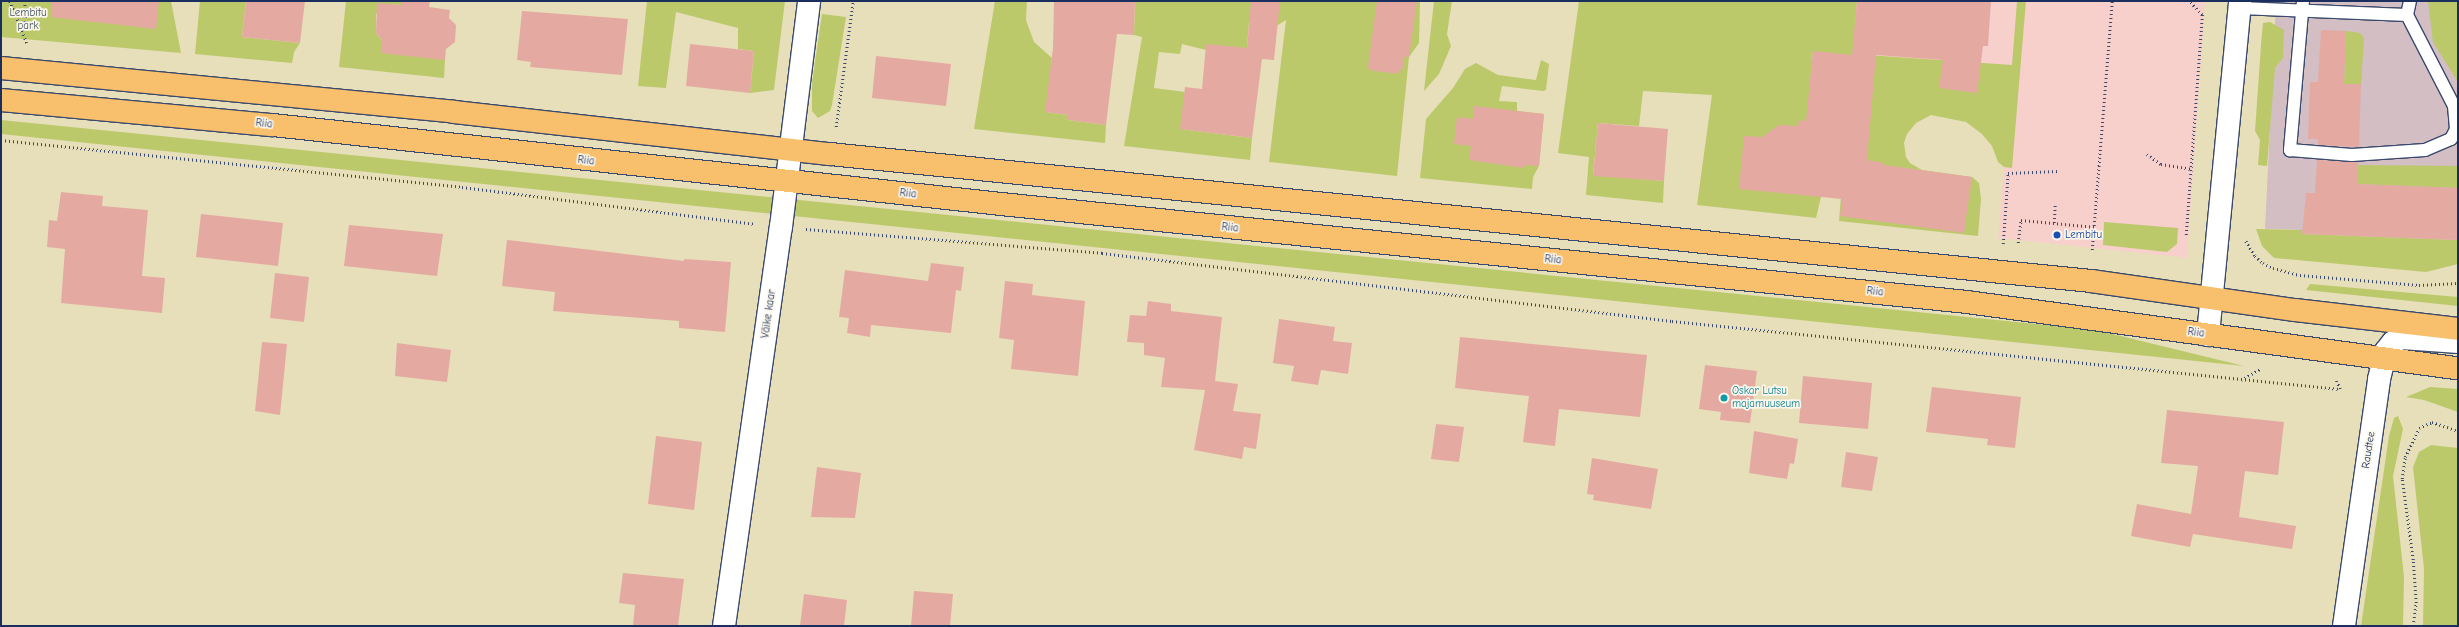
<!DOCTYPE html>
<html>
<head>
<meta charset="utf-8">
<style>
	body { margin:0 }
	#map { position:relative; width:2459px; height:627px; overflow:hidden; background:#e7dfba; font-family:"Comic Neue",sans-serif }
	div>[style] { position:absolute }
	.built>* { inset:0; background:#f7d0cc }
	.industrial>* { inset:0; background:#d2bec3 }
	.green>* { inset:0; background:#bbc96b }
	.building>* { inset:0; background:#e4aaa2 }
	.path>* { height:2.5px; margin-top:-1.25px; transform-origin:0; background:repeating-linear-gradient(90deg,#3a496c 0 1px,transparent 0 4px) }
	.roads { filter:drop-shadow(1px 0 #3a496c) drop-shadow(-1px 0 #3a496c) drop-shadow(0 1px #3a496c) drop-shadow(0 -1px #3a496c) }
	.service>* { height:12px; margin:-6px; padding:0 6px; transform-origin:6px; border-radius:6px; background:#fff }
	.minor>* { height:22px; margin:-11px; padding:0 11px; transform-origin:11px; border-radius:11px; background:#fff }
	.trunk>* { height:22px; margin:-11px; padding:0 11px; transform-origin:11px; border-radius:11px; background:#f8bf6c }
	.dots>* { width:11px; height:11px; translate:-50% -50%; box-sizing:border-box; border:2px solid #fbf7ec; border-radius:50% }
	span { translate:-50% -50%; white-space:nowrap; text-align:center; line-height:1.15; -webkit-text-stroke:3.5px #fbf7ec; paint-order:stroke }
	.park-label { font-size:11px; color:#435661 }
	.street-label { font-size:11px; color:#1b2f5e }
	.transit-label { font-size:11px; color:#164399 }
	.left { translate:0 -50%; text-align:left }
	.culture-label { font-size:11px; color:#0d838f }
	.frame { position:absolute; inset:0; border:2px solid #1b2f5e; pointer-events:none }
</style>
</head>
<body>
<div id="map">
	<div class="built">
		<i style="clip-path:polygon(1857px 1px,2205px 1px,2187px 258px,1998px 238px,2012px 66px,1852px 54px)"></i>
	</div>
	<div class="industrial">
		<i style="clip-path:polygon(2276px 1px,2458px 1px,2458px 240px,2302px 234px,2302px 230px,2265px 229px)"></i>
	</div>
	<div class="green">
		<i style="clip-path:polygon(1px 1px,171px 1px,181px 53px,1px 37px)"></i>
		<i style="clip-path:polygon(200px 1px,246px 1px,242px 37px,300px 43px,294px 52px,292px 63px,195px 54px)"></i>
		<i style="clip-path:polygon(346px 1px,401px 1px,401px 5px,386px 4px,376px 14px,376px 33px,382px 40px,445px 60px,444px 78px,339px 67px)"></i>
		<i style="clip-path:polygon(647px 1px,785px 1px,774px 90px,750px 93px,754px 51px,738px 49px,738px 28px,676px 12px,666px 88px,638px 86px)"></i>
		<i style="clip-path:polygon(995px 1px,1027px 1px,1026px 20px,1034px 42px,1052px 58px,1046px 112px,1068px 115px,1068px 120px,1106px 125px,1105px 143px,974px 129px)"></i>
		<i style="clip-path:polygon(1135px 1px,1420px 1px,1419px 43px,1409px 57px,1397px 176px,1269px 162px,1286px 20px,1278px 25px,1249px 22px,1247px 48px,1206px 50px,1182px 44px,1180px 54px,1159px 52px,1154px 88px,1185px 92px,1181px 129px,1252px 138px,1250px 160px,1124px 146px,1142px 37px,1134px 35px)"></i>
		<i style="clip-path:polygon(1434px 1px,1452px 1px,1447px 34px,1451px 46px,1439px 74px,1424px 91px)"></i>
		<i style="clip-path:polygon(1579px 1px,1857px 1px,1853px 54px,2012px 65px,2017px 1px,2026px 1px,2012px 168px,2004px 167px,1998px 162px,1992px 146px,1982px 134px,1966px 122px,1931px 115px,1916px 123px,1907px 134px,1904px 143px,1906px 157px,1910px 163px,1922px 170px,1972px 177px,1979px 183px,1981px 199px,1978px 236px,1839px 221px,1848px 106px,1813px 51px,1807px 121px,1821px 197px,1816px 218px,1697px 205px,1712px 95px,1643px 91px,1639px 126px,1598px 123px,1593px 175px,1664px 181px,1663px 203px,1586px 195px,1589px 157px,1558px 153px)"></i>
		<i style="clip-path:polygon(2428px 1px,2458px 1px,2458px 82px,2433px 42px)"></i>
		<i style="clip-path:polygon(822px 14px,846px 17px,832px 105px,830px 111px,818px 118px,812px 111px,812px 83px)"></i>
		<i style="clip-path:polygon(2270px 22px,2284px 30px,2283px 58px,2275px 68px,2267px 166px,2258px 165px,2260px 140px,2255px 131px,2261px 45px,2263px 23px)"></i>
		<i style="clip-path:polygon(2346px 31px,2360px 33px,2364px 38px,2361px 84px,2344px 84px)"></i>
		<i style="clip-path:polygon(1541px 60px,1549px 64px,1546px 90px,1543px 91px,1502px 86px,1499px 101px,1517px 102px,1517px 111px,1544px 114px,1539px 166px,1533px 177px,1532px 189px,1420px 178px,1426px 119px,1453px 88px,1465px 69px,1476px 63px,1498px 75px,1536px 80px)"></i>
		<i style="clip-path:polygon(1px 120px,2096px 330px,2244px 366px,1px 134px)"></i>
		<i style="clip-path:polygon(2358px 165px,2458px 166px,2458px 188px,2356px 184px)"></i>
		<i style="clip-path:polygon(2104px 222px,2178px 228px,2177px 244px,2167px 252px,2103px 245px)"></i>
		<i style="clip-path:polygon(2256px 229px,2302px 230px,2302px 234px,2458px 240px,2458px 264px,2426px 272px,2274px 258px,2262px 246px)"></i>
		<i style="clip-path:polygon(2310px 284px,2458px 297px,2458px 306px,2306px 290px)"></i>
		<i style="clip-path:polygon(2430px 387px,2458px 389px,2458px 412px,2424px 400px,2406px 397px)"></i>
		<i style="clip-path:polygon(2398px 416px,2403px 429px,2393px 476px,2404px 577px,2403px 626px,2361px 626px,2389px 436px,2394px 418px)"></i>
		<i style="clip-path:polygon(2431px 445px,2458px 448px,2458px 626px,2423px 626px,2424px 569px,2413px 467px,2419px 452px)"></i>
	</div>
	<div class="building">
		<i style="clip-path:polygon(52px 1px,159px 1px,156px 29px,51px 17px)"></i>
		<i style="clip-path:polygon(246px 1px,305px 1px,300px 43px,242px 37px)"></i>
		<i style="clip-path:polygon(401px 1px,430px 1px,429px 7px,450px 10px,449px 18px,456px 25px,455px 42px,446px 49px,445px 60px,381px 53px,382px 40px,376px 33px,377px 3px,401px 5px)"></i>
		<i style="clip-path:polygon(1054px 1px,1135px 1px,1134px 35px,1117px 34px,1106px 125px,1068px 120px,1068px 115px,1045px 112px,1053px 48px)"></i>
		<i style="clip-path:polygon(1251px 1px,1280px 1px,1274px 60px,1262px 59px,1252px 138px,1180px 129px,1185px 87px,1202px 89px,1206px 44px,1247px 48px)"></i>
		<i style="clip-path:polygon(1377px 1px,1417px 1px,1409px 57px,1404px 57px,1402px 71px,1399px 70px,1398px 74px,1369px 70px,1368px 67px)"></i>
		<i style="clip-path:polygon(1857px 1px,1991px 1px,1988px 46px,1983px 46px,1977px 93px,1939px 88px,1943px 60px,1876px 55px,1867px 160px,1884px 163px,1884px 165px,1972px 177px,1964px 233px,1840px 216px,1842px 199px,1739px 189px,1744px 136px,1762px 137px,1779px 125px,1798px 126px,1799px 120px,1806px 121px,1813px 51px,1852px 55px)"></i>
		<i style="clip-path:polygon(522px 11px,628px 19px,622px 75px,530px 67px,531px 62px,517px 60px)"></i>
		<i style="clip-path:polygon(2321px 30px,2346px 31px,2344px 84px,2361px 84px,2359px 147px,2318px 145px,2318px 139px,2308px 139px,2310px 82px,2318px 82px)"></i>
		<i style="clip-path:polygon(690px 44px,754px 51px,750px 93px,686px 86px)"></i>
		<i style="clip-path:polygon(876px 56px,951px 64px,946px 106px,872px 98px)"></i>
		<i style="clip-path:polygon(1474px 106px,1544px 114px,1539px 166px,1525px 165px,1524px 168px,1469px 160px,1471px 146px,1454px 144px,1457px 117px,1473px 119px)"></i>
		<i style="clip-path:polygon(1598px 123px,1668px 129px,1664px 181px,1593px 176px)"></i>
		<i style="clip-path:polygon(2317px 160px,2358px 162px,2357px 184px,2458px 188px,2458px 240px,2302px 234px,2306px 193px,2315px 193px)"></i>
		<i style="clip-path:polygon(61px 192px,103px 196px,102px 206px,148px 210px,142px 276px,165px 278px,162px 313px,61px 303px,65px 249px,47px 247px,49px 220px,57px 221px)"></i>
		<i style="clip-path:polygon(201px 214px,283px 223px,278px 266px,196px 257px)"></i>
		<i style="clip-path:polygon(349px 225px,443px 234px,437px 276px,344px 266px)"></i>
		<i style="clip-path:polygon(507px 240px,684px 261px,684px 259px,731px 262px,725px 332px,679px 328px,679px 321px,553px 311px,555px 292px,502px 286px)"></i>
		<i style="clip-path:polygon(931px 263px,964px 267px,961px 291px,956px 290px,951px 333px,871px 325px,870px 337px,847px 333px,849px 318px,839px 317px,845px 270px,928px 281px)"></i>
		<i style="clip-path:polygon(275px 273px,309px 277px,304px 322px,270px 318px)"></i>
		<i style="clip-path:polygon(1005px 281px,1033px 284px,1032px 295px,1085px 301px,1078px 376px,1011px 369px,1014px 340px,999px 338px)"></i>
		<i style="clip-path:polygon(1148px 301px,1171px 304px,1171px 311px,1222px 317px,1215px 381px,1238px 384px,1233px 411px,1261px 414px,1256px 449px,1244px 447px,1242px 459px,1194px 450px,1205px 390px,1161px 387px,1165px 358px,1144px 355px,1144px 343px,1127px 342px,1130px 315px,1146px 316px)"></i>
		<i style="clip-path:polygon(1279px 319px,1335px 327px,1333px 341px,1352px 343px,1348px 374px,1321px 370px,1318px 385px,1291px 381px,1294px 366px,1273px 363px)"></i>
		<i style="clip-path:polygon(1460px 337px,1647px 355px,1640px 417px,1559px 409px,1555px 446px,1523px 442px,1529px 396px,1455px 388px)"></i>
		<i style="clip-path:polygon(262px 342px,287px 344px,280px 415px,255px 411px)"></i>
		<i style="clip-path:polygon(397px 343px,451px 350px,447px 382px,395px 376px)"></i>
		<i style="clip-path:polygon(1705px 365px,1757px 371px,1750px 423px,1720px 420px,1721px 412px,1699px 409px)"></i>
		<i style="clip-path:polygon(1803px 376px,1872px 383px,1868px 429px,1799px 423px)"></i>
		<i style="clip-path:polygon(1932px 387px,2021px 397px,2015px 448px,1987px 445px,1988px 439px,1926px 432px)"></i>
		<i style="clip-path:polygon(2167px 410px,2284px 422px,2278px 475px,2245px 471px,2239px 517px,2296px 526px,2292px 549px,2193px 534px,2190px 547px,2131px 536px,2137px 504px,2191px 514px,2198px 466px,2161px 463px)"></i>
		<i style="clip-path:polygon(1436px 424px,1464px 427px,1459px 462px,1431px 459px)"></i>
		<i style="clip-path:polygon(1754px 431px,1798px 439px,1794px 464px,1790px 463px,1787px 479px,1749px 473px)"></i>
		<i style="clip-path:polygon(656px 436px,702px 442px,694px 510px,648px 504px)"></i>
		<i style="clip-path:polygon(1846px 452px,1878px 457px,1872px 491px,1841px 487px)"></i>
		<i style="clip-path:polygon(1592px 458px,1658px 469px,1651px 509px,1593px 500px,1594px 495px,1587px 494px)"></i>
		<i style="clip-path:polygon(817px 467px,861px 473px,855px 518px,811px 517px)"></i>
		<i style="clip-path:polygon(623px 573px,684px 579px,678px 626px,633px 626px,635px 605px,619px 603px)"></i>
		<i style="clip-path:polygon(914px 591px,953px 594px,950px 626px,911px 626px)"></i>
		<i style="clip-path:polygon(804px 594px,847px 600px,844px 626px,800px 626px)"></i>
	</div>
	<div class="path">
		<i style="left:10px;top:1px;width:45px;rotate:68deg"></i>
		<i style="left:25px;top:1px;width:31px;rotate:88deg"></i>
		<i style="left:836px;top:127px;width:127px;rotate:-82.3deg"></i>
		<i style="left:1px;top:140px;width:463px;rotate:5.8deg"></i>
		<i style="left:462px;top:187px;width:296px;rotate:7.2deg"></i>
		<i style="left:2147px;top:154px;width:17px;rotate:36deg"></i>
		<i style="left:2161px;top:164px;width:30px;rotate:9deg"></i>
		<i style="left:2054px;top:223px;width:20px;rotate:-87deg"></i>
		<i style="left:806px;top:229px;width:297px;rotate:4.6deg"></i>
		<i style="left:1102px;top:253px;width:574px;rotate:6.8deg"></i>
		<i style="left:1672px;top:321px;width:671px;rotate:5.81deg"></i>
		<i style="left:2340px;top:389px;width:10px;rotate:-114deg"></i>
		<i style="left:2186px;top:235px;width:221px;rotate:-85.8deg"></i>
		<i style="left:2202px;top:15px;width:19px;rotate:-133deg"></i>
		<i style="left:2246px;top:241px;width:17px;rotate:59deg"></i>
		<i style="left:2255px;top:256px;width:11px;rotate:41deg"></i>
		<i style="left:2263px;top:263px;width:11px;rotate:27deg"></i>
		<i style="left:2273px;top:268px;width:28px;rotate:15deg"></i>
		<i style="left:2300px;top:275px;width:119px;rotate:4.8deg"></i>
		<i style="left:2419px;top:285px;width:39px;rotate:-3deg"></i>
		<i style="left:2018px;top:243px;width:23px;rotate:-83deg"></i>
		<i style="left:2021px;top:220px;width:75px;rotate:5.3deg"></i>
		<i style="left:2003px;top:244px;width:71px;rotate:-86deg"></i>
		<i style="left:2008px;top:173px;width:51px;rotate:-2.2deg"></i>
		<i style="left:2092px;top:250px;width:250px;rotate:-85.4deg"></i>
		<i style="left:2241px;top:380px;width:22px;rotate:-30deg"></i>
		<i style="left:2413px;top:626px;width:23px;rotate:-83deg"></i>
		<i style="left:2416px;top:603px;width:43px;rotate:-94deg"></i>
		<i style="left:2413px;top:560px;width:82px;rotate:-97.7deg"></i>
		<i style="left:2402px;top:479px;width:22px;rotate:-82deg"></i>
		<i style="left:2405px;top:457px;width:32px;rotate:-64deg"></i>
		<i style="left:2419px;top:428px;width:14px;rotate:-25deg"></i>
		<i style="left:2432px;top:422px;width:28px;rotate:19deg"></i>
	</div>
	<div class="roads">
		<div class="service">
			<i style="left:2303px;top:1px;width:150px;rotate:95deg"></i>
			<i style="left:2290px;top:150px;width:62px;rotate:4.6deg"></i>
			<i style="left:2352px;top:155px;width:73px;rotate:-3.9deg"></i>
			<i style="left:2425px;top:150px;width:28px;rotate:-23deg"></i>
			<i style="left:2451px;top:139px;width:11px;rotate:-63deg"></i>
			<i style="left:2456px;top:129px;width:23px;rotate:-95deg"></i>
			<i style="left:2454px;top:106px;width:102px;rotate:-117.3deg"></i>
			<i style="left:2240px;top:8px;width:167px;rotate:2.4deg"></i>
			<i style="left:2407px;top:15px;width:14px;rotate:-78deg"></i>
		</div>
		<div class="minor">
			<i style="left:2208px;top:335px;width:336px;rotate:-84.5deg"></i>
			<i style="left:724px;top:626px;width:403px;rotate:-81.9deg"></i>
			<i style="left:781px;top:227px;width:228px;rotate:-82.9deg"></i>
			<i style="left:2344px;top:626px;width:249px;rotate:-81.9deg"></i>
			<i style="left:2379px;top:379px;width:29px;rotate:-76deg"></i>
			<i style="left:2386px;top:351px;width:11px;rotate:-52deg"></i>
			<i style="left:2393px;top:342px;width:10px;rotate:-24deg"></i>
			<i style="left:2402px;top:338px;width:56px;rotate:4.1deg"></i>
		</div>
		<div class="trunk">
			<i style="left:1px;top:68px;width:455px;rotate:5.5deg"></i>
			<i style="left:454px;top:112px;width:378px;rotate:6.4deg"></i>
			<i style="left:830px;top:154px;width:1267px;rotate:5.75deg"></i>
			<i style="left:2091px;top:281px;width:206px;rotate:8.1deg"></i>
			<i style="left:2295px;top:310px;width:164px;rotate:6.6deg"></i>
			<i style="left:1px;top:100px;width:273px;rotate:5.3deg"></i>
			<i style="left:273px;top:125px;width:742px;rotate:6.19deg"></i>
			<i style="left:1011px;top:205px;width:961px;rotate:5.79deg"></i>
			<i style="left:1967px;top:302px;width:495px;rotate:7.7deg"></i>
		</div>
	</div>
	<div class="dots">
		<i style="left:2057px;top:235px;background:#1a4fb4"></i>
		<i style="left:1724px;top:398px;background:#0f9aa8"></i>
	</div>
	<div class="park-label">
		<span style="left:28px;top:20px">Lembitu<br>park</span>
	</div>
	<div class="street-label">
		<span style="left:264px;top:124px;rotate:6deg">Riia</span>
		<span style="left:586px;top:161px;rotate:6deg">Riia</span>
		<span style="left:908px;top:194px;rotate:6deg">Riia</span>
		<span style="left:1230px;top:228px;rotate:6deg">Riia</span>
		<span style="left:1553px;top:260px;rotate:5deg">Riia</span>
		<span style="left:1875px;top:292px;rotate:6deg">Riia</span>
		<span style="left:769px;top:314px;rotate:-82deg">Väike kaar</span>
		<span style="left:2196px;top:333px;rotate:7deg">Riia</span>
		<span style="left:2369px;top:450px;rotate:-81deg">Raudtee</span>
	</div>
	<div class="transit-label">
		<span class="left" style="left:2065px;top:235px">Lembitu</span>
	</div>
	<div class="culture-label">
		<span class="left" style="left:1732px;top:398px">Oskar Lutsu<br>majamuuseum</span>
	</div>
	<div class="frame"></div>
</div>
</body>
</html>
